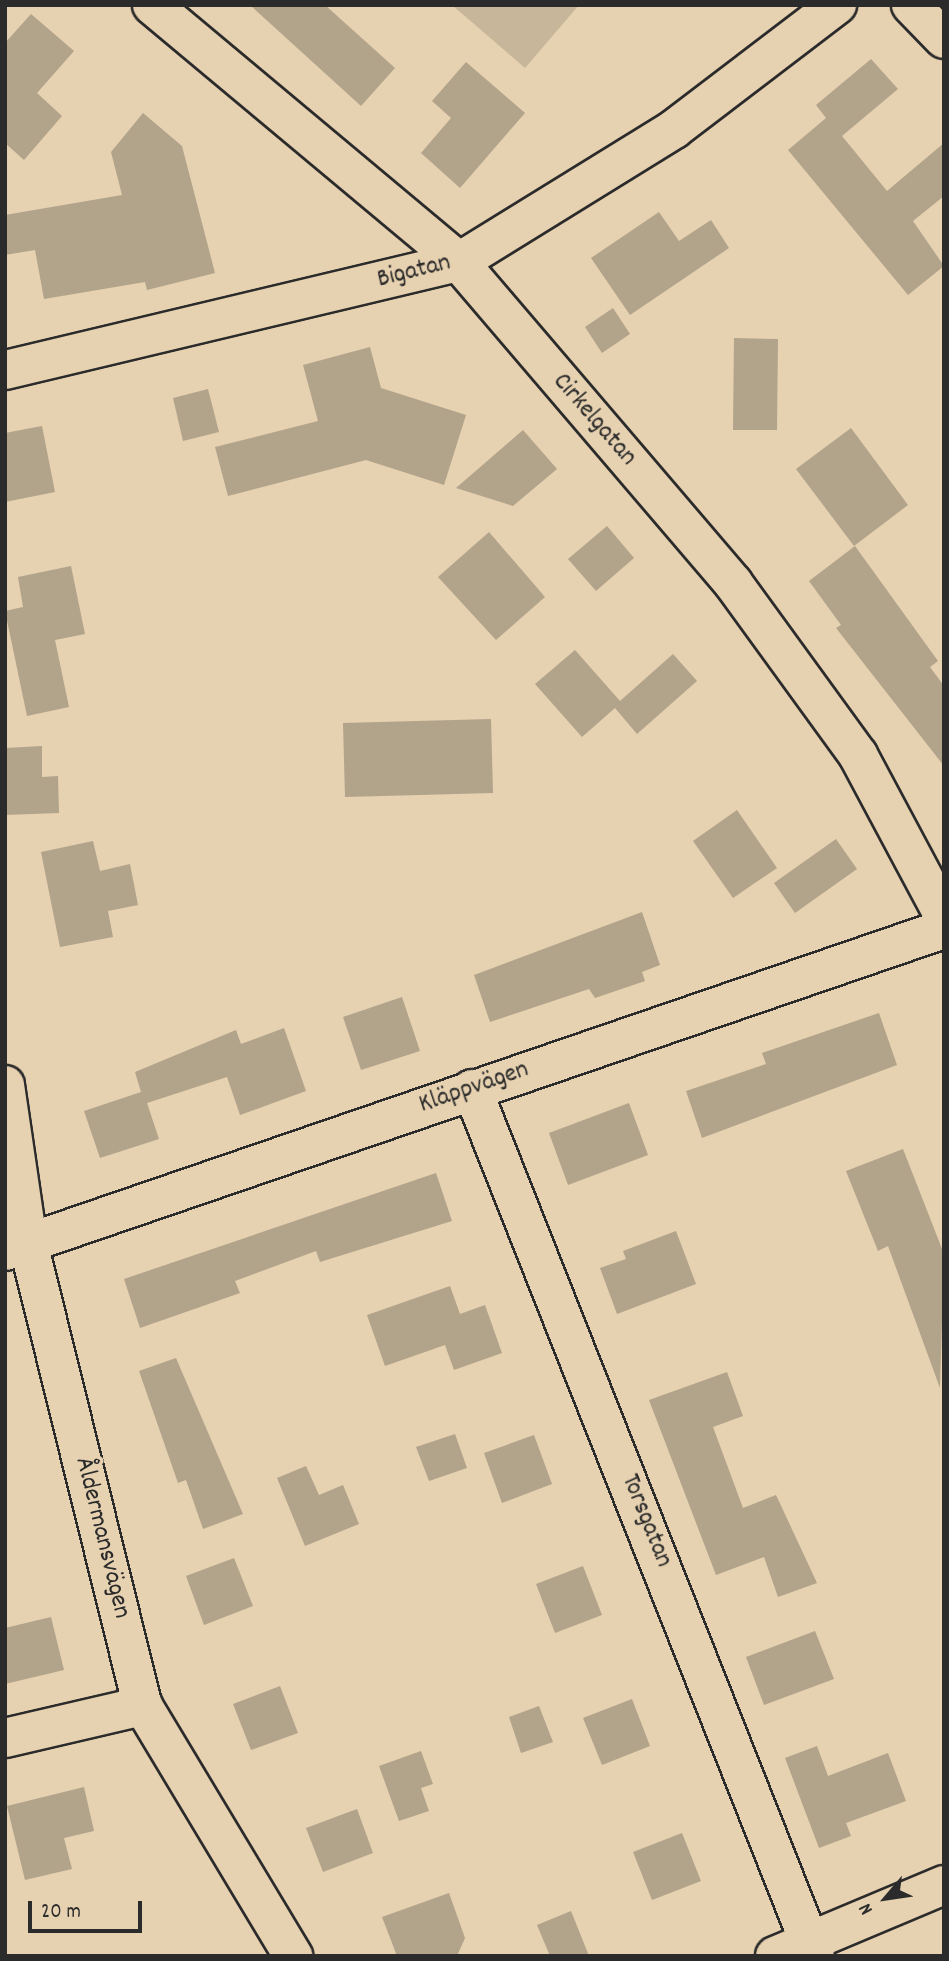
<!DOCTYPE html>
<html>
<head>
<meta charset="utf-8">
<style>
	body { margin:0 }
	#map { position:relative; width:949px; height:1961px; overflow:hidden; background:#e6d1b0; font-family:Dekko,sans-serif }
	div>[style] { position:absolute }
	.green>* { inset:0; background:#c7b69a }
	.building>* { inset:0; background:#b2a38b }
	.roads { filter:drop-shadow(2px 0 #2b2b2b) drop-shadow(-2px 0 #2b2b2b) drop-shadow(0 2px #2b2b2b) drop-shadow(0 -2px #2b2b2b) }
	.street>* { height:38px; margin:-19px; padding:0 19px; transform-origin:19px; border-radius:19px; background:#e6d1b0 }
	span { translate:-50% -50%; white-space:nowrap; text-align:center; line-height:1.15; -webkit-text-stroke:7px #e6d1b0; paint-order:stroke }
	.street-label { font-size:26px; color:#2b2b2b }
	.frame { position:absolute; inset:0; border:7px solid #2b2b2b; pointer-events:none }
	.north { position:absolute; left:851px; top:1863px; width:70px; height:70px; -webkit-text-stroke:5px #e6d1b0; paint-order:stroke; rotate:241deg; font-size:19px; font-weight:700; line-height:28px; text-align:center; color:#2b2b2b }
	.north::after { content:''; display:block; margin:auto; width:24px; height:32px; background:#2b2b2b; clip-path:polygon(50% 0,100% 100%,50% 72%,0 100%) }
	.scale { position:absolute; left:28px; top:1901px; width:114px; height:32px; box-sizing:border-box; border:4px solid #2b2b2b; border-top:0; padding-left:9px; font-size:21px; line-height:24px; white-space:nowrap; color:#2b2b2b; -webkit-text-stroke:5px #e6d1b0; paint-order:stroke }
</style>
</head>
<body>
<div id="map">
	<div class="green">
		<i style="clip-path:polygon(452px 5px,579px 5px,525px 68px)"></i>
	</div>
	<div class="building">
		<i style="clip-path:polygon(250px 5px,325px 5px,395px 68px,361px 106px)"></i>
		<i style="clip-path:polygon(31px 14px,74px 51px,37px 93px,62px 116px,24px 160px,5px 143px,5px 43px)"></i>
		<i style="clip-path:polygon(871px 59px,898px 89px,842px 136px,887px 191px,944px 143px,944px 196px,913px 221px,944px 266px,908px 295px,788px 150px,826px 118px,816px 105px)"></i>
		<i style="clip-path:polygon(466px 62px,525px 113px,460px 188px,421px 153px,451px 118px,432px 101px)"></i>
		<i style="clip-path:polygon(143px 113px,182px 146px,215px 273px,147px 290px,145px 282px,44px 299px,35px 250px,5px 255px,5px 215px,122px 195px,111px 152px)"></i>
		<i style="clip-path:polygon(659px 212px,679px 241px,711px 220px,729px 248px,630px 315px,591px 258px)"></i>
		<i style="clip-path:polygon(613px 308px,630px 334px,602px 353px,585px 327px)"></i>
		<i style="clip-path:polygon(734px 338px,778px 339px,777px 430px,733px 430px)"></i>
		<i style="clip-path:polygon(370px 347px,381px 388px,466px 415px,444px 485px,366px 460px,228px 496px,215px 447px,318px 421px,303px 365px)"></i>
		<i style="clip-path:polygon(208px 389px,219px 432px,183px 441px,173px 398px)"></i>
		<i style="clip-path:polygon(42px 426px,55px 492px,5px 502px,5px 433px)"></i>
		<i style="clip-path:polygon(851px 428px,908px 505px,854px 546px,796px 469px)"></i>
		<i style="clip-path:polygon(523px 430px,557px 469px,513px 506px,456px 488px)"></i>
		<i style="clip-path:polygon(607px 526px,634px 558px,596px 591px,568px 559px)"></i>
		<i style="clip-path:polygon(489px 532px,545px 597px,496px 640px,438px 577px)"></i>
		<i style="clip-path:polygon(855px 546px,938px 661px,930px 667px,944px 686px,944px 766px,836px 628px,841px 625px,809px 581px)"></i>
		<i style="clip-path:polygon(71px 566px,85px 634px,55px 640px,69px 707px,27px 716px,5px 611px,23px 607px,18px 577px)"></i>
		<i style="clip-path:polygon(575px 650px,620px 701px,673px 654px,697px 681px,637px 734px,615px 708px,582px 737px,535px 684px)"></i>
		<i style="clip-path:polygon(491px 719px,493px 793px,345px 797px,343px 723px)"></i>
		<i style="clip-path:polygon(42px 746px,42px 777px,58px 776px,59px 813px,5px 815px,5px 748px)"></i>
		<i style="clip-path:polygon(737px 810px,777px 868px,733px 898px,693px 841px)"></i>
		<i style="clip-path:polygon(836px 839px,857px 869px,795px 913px,774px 883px)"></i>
		<i style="clip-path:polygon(93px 841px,100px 871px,130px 864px,138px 905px,108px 911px,113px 937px,60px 947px,41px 852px)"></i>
		<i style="clip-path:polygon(642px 912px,660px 965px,642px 972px,645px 981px,595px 998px,589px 989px,490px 1022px,474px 975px)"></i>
		<i style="clip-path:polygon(402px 997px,420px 1051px,361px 1070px,343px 1017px)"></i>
		<i style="clip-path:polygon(879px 1013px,897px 1065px,702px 1138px,686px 1091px,766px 1064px,762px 1053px)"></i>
		<i style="clip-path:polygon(284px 1028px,306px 1091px,240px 1115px,227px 1077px,147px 1103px,159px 1139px,100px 1158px,84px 1111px,141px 1092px,135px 1072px,236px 1030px,241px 1044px)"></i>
		<i style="clip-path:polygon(629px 1103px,648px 1155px,568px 1185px,549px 1133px)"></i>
		<i style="clip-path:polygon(903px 1149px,944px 1254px,940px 1388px,888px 1246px,878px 1251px,846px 1171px)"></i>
		<i style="clip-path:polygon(436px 1173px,452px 1221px,320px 1262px,316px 1251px,235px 1281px,240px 1293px,140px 1328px,124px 1279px)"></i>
		<i style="clip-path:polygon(676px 1231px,696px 1284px,617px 1314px,600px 1268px,626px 1259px,623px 1251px)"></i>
		<i style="clip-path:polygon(450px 1286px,460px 1314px,485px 1305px,502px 1353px,454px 1370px,445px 1345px,385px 1366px,367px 1315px)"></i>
		<i style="clip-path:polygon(176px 1358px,243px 1514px,203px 1529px,186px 1480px,178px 1483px,139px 1371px)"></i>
		<i style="clip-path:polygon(727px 1372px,743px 1416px,713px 1427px,743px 1508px,776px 1495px,817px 1583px,778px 1597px,764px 1557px,716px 1575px,649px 1400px)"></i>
		<i style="clip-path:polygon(455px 1434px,467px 1468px,429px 1481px,416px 1447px)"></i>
		<i style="clip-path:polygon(534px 1435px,552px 1484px,502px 1503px,484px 1453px)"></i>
		<i style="clip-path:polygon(306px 1466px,319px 1495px,343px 1485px,359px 1524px,305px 1546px,277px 1478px)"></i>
		<i style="clip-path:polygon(234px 1558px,253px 1606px,204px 1625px,186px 1576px)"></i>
		<i style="clip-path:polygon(583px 1566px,602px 1615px,555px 1633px,536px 1584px)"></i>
		<i style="clip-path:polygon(51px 1617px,64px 1670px,5px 1684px,5px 1628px)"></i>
		<i style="clip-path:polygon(815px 1631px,834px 1679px,764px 1705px,746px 1657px)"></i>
		<i style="clip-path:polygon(280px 1686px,298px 1733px,251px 1750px,233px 1704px)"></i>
		<i style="clip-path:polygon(632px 1699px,650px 1746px,602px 1765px,583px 1718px)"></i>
		<i style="clip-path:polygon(539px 1706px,553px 1742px,521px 1753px,509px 1717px)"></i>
		<i style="clip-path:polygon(817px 1746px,828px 1776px,888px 1753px,906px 1801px,846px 1823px,851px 1836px,819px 1848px,785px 1758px)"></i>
		<i style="clip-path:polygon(421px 1751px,433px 1784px,421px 1788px,429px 1811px,399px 1821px,379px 1766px)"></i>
		<i style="clip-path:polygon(84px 1787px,94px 1831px,64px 1838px,72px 1869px,25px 1880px,7px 1806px)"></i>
		<i style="clip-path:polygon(357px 1809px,373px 1853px,323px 1872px,306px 1828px)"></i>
		<i style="clip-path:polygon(682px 1833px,701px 1881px,652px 1900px,633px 1852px)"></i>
		<i style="clip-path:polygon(449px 1893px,465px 1938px,457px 1956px,397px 1956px,382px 1917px)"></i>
		<i style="clip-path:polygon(571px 1911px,589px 1956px,550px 1956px,537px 1925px)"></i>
	</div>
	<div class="roads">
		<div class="street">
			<i style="left:152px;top:5px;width:400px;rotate:39.9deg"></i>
			<i style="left:459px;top:262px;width:422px;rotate:49.5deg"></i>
			<i style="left:733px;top:583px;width:213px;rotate:54deg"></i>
			<i style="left:858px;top:755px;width:183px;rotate:61.9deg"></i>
			<i style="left:911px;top:5px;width:47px;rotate:45.9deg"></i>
			<i style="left:5px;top:370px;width:467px;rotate:-13.4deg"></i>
			<i style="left:459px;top:262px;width:253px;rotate:-31.7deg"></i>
			<i style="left:674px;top:129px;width:205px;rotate:-37.3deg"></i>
			<i style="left:5px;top:1085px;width:160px;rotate:81.7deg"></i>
			<i style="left:28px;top:1243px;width:477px;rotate:76.1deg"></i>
			<i style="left:143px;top:1706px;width:292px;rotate:59deg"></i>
			<i style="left:472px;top:1089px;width:932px;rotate:68.42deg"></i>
			<i style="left:5px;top:1251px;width:993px;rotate:-18.93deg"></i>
			<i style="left:5px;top:1738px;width:142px;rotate:-13.1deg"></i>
			<i style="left:775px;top:1956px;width:183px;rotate:-22.8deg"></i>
		</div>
	</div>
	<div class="street-label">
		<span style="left:414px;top:272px;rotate:-14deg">Bigatan</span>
		<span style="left:594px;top:420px;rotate:49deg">Cirkelgatan</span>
		<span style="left:474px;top:1088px;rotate:-19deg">Kläppvägen</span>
		<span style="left:646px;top:1521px;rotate:68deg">Torsgatan</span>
		<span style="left:102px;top:1538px;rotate:76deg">Åldermansvägen</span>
	</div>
	<div class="frame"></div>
	<div class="north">N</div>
	<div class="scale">20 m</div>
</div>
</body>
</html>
